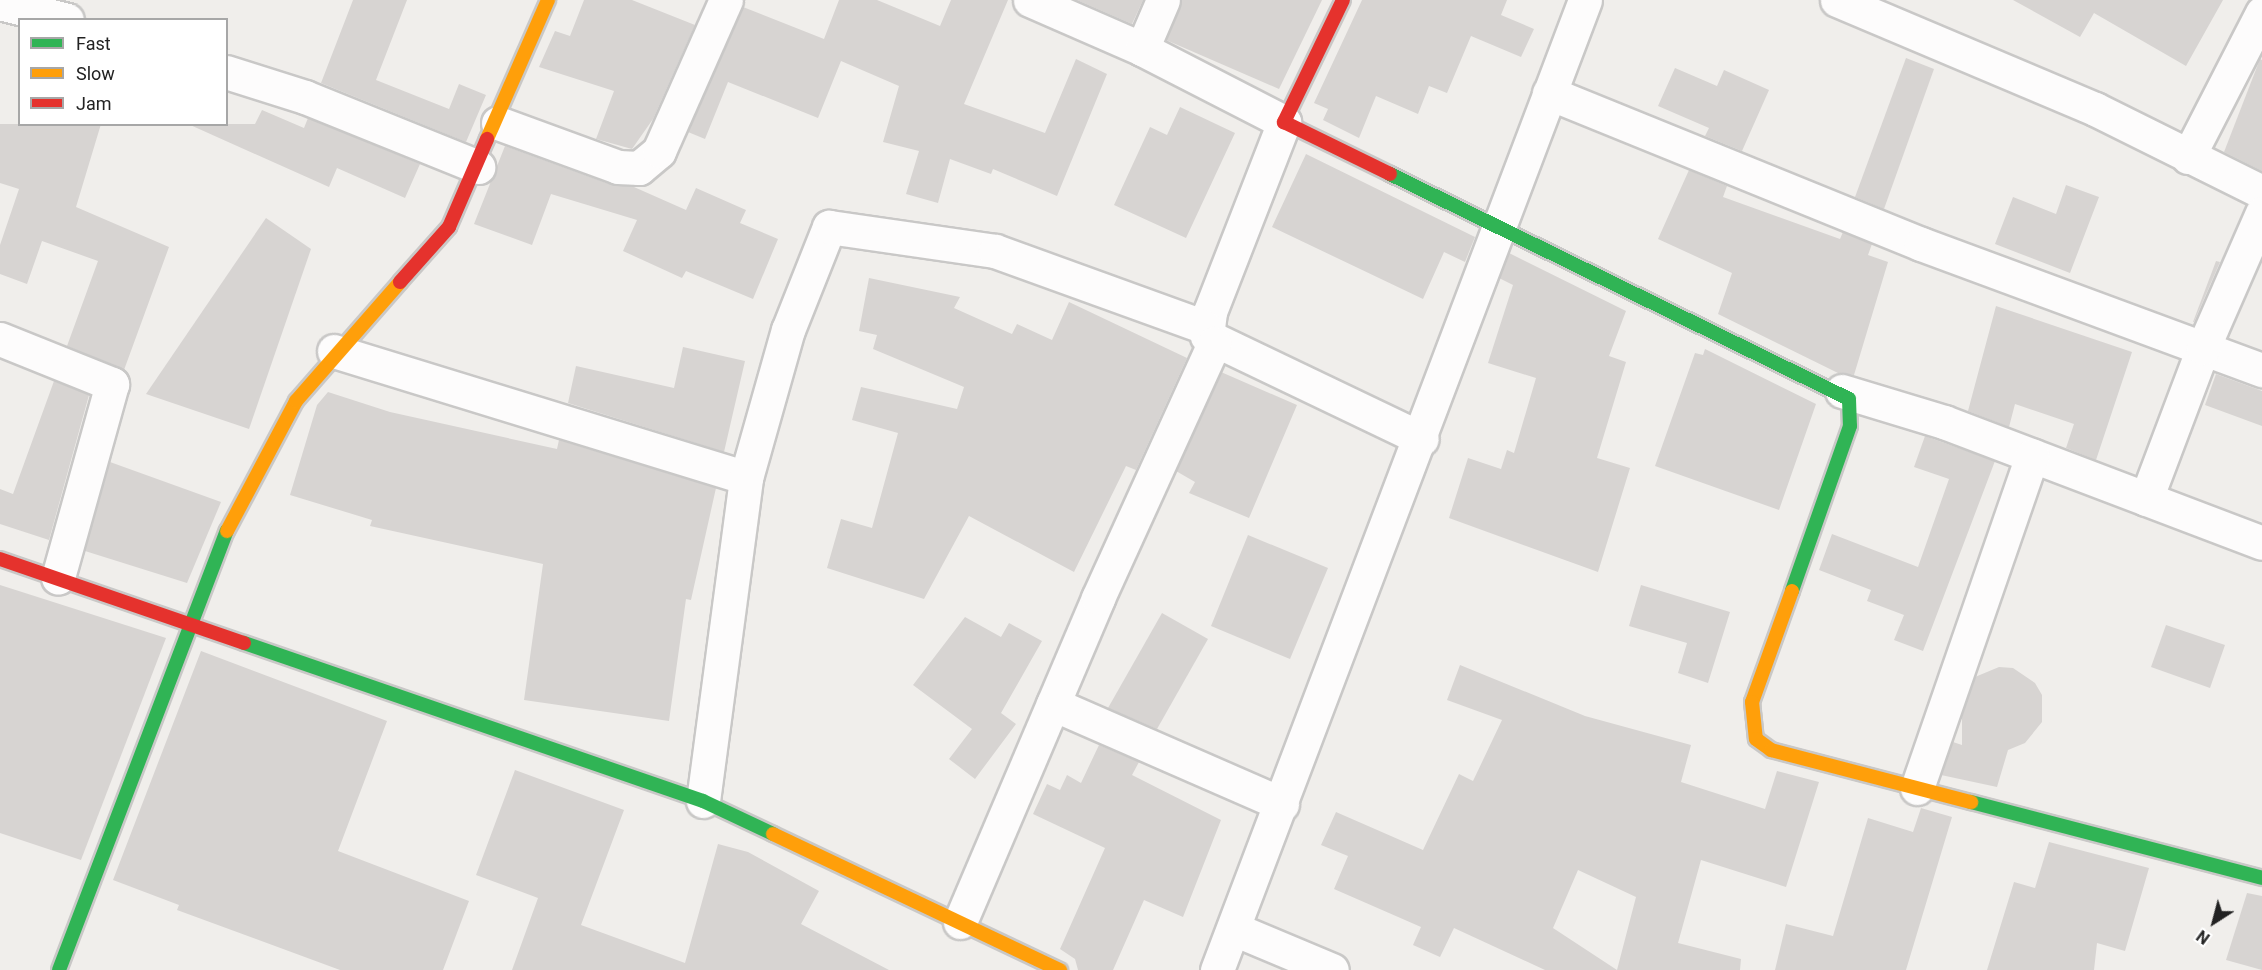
<!DOCTYPE html>
<html>
<head>
<meta charset="utf-8">
<style>
	body { margin:0 }
	#map { position:relative; width:2262px; height:970px; overflow:hidden; background:#f0eeeb; font-family:Roboto,sans-serif }
	div>[style] { position:absolute }
	.building>* { inset:0; background:#d7d4d2 }
	.roads { filter:drop-shadow(2px 0 #c9c8c7) drop-shadow(-2px 0 #c9c8c7) drop-shadow(0 2px #c9c8c7) drop-shadow(0 -2px #c9c8c7) }
	.street>* { height:33px; margin:-16.5px; padding:0 16.5px; transform-origin:16.5px; border-radius:16.5px; background:#fdfcfc }
	.fast>* { height:14px; margin:-7px; padding:0 7px; transform-origin:7px; border-radius:7px; background:#30b455 }
	.slow>* { height:14px; margin:-7px; padding:0 7px; transform-origin:7px; border-radius:7px; background:#ff9f0a }
	.jam>* { height:14px; margin:-7px; padding:0 7px; transform-origin:7px; border-radius:7px; background:#e5322d }
	span { translate:-50% -50%; white-space:nowrap; text-align:center; line-height:1.15; -webkit-text-stroke:6px #fff; paint-order:stroke }
	.legend { position:absolute; left:18px; top:18px; width:210px; height:108px; box-sizing:border-box; background:#fff; border:2px solid #a7a7a7; margin:0; padding:8px 10px; list-style:none; font-size:18px; color:#222 }
	.legend li { display:flex; align-items:center; gap:12px; height:30px }
	.legend b { width:30px; border:2px solid #a7a7a7 }
	.north { position:absolute; left:2184px; top:892px; width:60px; height:60px; -webkit-text-stroke:4px #fff; paint-order:stroke; rotate:216deg; font-size:16px; font-weight:700; line-height:24px; text-align:center; color:#222 }
	.north::after { content:''; display:block; margin:auto; width:21px; height:27px; background:#222; clip-path:polygon(50% 0,100% 100%,50% 72%,0 100%) }
</style>
</head>
<body>
<div id="map">
	<div class="building">
		<i style="clip-path:polygon(353px 0,407px 0,376px 80px,449px 109px,459px 84px,486px 95px,466px 142px,321px 83px)"></i>
		<i style="clip-path:polygon(584px 0,632px 0,695px 25px,653px 119px,632px 149px,596px 139px,614px 91px,539px 67px,555px 31px,570px 36px)"></i>
		<i style="clip-path:polygon(839px 0,877px 0,940px 26px,951px 0,1008px 0,964px 104px,1045px 133px,1076px 59px,1107px 74px,1057px 196px,993px 169px,991px 174px,950px 159px,938px 203px,906px 194px,919px 151px,883px 142px,899px 86px,841px 61px,818px 118px,728px 82px,705px 139px,688px 132px,743px 7px,824px 39px)"></i>
		<i style="clip-path:polygon(1077px 0,1143px 0,1132px 24px)"></i>
		<i style="clip-path:polygon(1181px 0,1322px 0,1279px 89px,1166px 40px)"></i>
		<i style="clip-path:polygon(1362px 0,1507px 0,1501px 15px,1534px 29px,1521px 57px,1471px 36px,1447px 93px,1429px 86px,1418px 114px,1376px 96px,1359px 138px,1323px 120px,1328px 109px,1314px 103px)"></i>
		<i style="clip-path:polygon(2013px 0,2223px 0,2186px 66px,2094px 13px,2080px 37px)"></i>
		<i style="clip-path:polygon(1906px 58px,1934px 69px,1884px 209px,1855px 197px)"></i>
		<i style="clip-path:polygon(2260px 59px,2262px 60px,2262px 171px,2224px 152px)"></i>
		<i style="clip-path:polygon(1675px 68px,1717px 86px,1724px 70px,1769px 90px,1742px 151px,1705px 136px,1709px 128px,1658px 106px)"></i>
		<i style="clip-path:polygon(1180px 107px,1235px 133px,1186px 238px,1114px 205px,1150px 127px,1167px 135px)"></i>
		<i style="clip-path:polygon(262px 110px,304px 128px,308px 118px,420px 164px,405px 198px,337px 168px,329px 187px,188px 124px,255px 124px)"></i>
		<i style="clip-path:polygon(0 124px,101px 124px,76px 207px,169px 247px,124px 370px,67px 346px,98px 261px,42px 241px,27px 284px,0 274px,0 245px,19px 189px,0 183px)"></i>
		<i style="clip-path:polygon(505px 146px,612px 185px,634px 187px,686px 210px,696px 188px,746px 210px,740px 223px,778px 239px,753px 299px,686px 271px,682px 278px,623px 251px,637px 220px,551px 194px,532px 245px,474px 224px)"></i>
		<i style="clip-path:polygon(1306px 154px,1475px 237px,1465px 262px,1444px 252px,1423px 299px,1272px 227px)"></i>
		<i style="clip-path:polygon(1689px 170px,1727px 186px,1723px 197px,1840px 239px,1843px 232px,1872px 244px,1868px 255px,1888px 262px,1854px 375px,1838px 373px,1718px 314px,1732px 273px,1658px 239px)"></i>
		<i style="clip-path:polygon(2066px 185px,2099px 197px,2070px 273px,1995px 244px,2013px 197px,2056px 214px)"></i>
		<i style="clip-path:polygon(266px 218px,311px 249px,249px 429px,146px 394px)"></i>
		<i style="clip-path:polygon(1509px 253px,1626px 311px,1609px 356px,1626px 362px,1597px 458px,1630px 468px,1598px 572px,1449px 518px,1468px 458px,1501px 469px,1507px 450px,1514px 453px,1536px 378px,1488px 363px,1513px 285px,1499px 278px)"></i>
		<i style="clip-path:polygon(2216px 261px,2220px 262px,2194px 322px,2193px 322px)"></i>
		<i style="clip-path:polygon(869px 278px,960px 297px,954px 308px,1012px 334px,1017px 324px,1052px 340px,1069px 302px,1187px 358px,1136px 470px,1126px 466px,1074px 572px,969px 516px,924px 599px,827px 568px,841px 519px,872px 528px,898px 433px,852px 420px,861px 387px,957px 409px,964px 387px,873px 349px,877px 335px,859px 331px)"></i>
		<i style="clip-path:polygon(1996px 306px,2132px 352px,2096px 460px,2066px 448px,2074px 424px,2015px 404px,2009px 427px,1968px 411px)"></i>
		<i style="clip-path:polygon(683px 347px,745px 361px,724px 452px,568px 403px,576px 366px,674px 388px)"></i>
		<i style="clip-path:polygon(1705px 349px,1816px 404px,1779px 510px,1655px 466px,1695px 353px,1703px 355px)"></i>
		<i style="clip-path:polygon(1221px 372px,1297px 405px,1249px 518px,1189px 493px,1195px 482px,1176px 471px)"></i>
		<i style="clip-path:polygon(2216px 374px,2262px 391px,2262px 426px,2205px 405px)"></i>
		<i style="clip-path:polygon(54px 381px,89px 395px,49px 540px,0 524px,0 489px,13px 494px)"></i>
		<i style="clip-path:polygon(328px 392px,390px 412px,557px 449px,559px 440px,716px 488px,691px 600px,686px 599px,669px 721px,524px 700px,543px 564px,370px 526px,372px 520px,290px 495px,317px 405px)"></i>
		<i style="clip-path:polygon(1925px 436px,1995px 461px,1923px 651px,1894px 640px,1904px 615px,1867px 601px,1871px 590px,1819px 570px,1832px 534px,1918px 567px,1949px 479px,1914px 467px)"></i>
		<i style="clip-path:polygon(110px 462px,221px 502px,187px 583px,85px 551px)"></i>
		<i style="clip-path:polygon(1248px 535px,1328px 568px,1290px 659px,1211px 626px)"></i>
		<i style="clip-path:polygon(0 585px,166px 638px,81px 860px,0 833px)"></i>
		<i style="clip-path:polygon(1641px 585px,1730px 612px,1708px 683px,1678px 673px,1687px 643px,1629px 626px)"></i>
		<i style="clip-path:polygon(1162px 613px,1208px 639px,1157px 729px,1108px 708px)"></i>
		<i style="clip-path:polygon(965px 617px,1001px 637px,1009px 623px,1042px 641px,1001px 713px,1016px 724px,975px 779px,949px 759px,972px 729px,913px 685px)"></i>
		<i style="clip-path:polygon(2166px 625px,2225px 645px,2210px 688px,2151px 667px)"></i>
		<i style="clip-path:polygon(201px 651px,387px 721px,338px 851px,469px 901px,443px 970px,340px 970px,177px 910px,179px 905px,113px 880px)"></i>
		<i style="clip-path:polygon(evenodd,1460px 665px,1585px 716px,1691px 745px,1681px 782px,1765px 809px,1777px 771px,1819px 782px,1786px 887px,1701px 860px,1678px 943px,1741px 959px,1740px 970px,1545px 970px,1454px 928px,1440px 957px,1413px 945px,1421px 927px,1334px 889px,1348px 856px,1321px 845px,1336px 812px,1423px 850px,1459px 774px,1473px 781px,1502px 720px,1447px 700px,1460px 665px,1578px 870px,1636px 897px,1617px 970px,1553px 928px,1578px 870px)"></i>
		<i style="clip-path:polygon(1999px 667px,2013px 668px,2035px 683px,2042px 695px,2042px 722px,2025px 743px,2008px 750px,1997px 787px,1941px 775px,1953px 742px,1962px 745px,1962px 715px,1975px 677px)"></i>
		<i style="clip-path:polygon(1099px 745px,1139px 762px,1132px 775px,1221px 820px,1183px 917px,1144px 900px,1113px 970px,1078px 970px,1075px 959px,1060px 949px,1105px 848px,1033px 814px,1047px 784px,1060px 790px,1067px 775px,1081px 783px)"></i>
		<i style="clip-path:polygon(515px 770px,624px 810px,581px 925px,685px 963px,718px 844px,748px 852px,819px 891px,801px 924px,889px 970px,512px 970px,538px 898px,476px 875px)"></i>
		<i style="clip-path:polygon(1921px 808px,1952px 817px,1906px 970px,1775px 970px,1786px 924px,1833px 936px,1868px 818px,1913px 832px)"></i>
		<i style="clip-path:polygon(2049px 842px,2149px 868px,2125px 951px,2097px 943px,2094px 970px,1987px 970px,2014px 882px,2035px 888px)"></i>
		<i style="clip-path:polygon(2247px 893px,2262px 896px,2262px 970px,2226px 960px)"></i>
	</div>
	<div class="roads">
		<div class="street">
			<i style="left:1030px;top:0;width:122px;rotate:23.6deg"></i>
			<i style="left:1142px;top:49px;width:160px;rotate:27.2deg"></i>
			<i style="left:1284px;top:122px;width:204px;rotate:111.3deg"></i>
			<i style="left:1210px;top:312px;width:24px;rotate:97deg"></i>
			<i style="left:1207px;top:336px;width:238px;rotate:25.6deg"></i>
			<i style="left:1837px;top:0;width:280px;rotate:22.9deg"></i>
			<i style="left:2095px;top:109px;width:186px;rotate:26.4deg"></i>
			<i style="left:0;top:3px;width:69px;rotate:14.2deg"></i>
			<i style="left:1142px;top:49px;width:53px;rotate:-66.8deg"></i>
			<i style="left:226px;top:72px;width:83px;rotate:17.6deg"></i>
			<i style="left:305px;top:97px;width:187px;rotate:22deg"></i>
			<i style="left:1549px;top:93px;width:401px;rotate:22.1deg"></i>
			<i style="left:1921px;top:244px;width:364px;rotate:20.3deg"></i>
			<i style="left:498px;top:123px;width:128px;rotate:20.1deg"></i>
			<i style="left:618px;top:167px;width:21px;rotate:3deg"></i>
			<i style="left:639px;top:168px;width:26px;rotate:-40deg"></i>
			<i style="left:659px;top:151px;width:165px;rotate:-66.1deg"></i>
			<i style="left:2188px;top:157px;width:162px;rotate:-62.8deg"></i>
			<i style="left:0;top:339px;width:121px;rotate:21.9deg"></i>
			<i style="left:112px;top:384px;width:201px;rotate:105.6deg"></i>
			<i style="left:334px;top:351px;width:431px;rotate:17.1deg"></i>
			<i style="left:1842px;top:391px;width:107px;rotate:16.9deg"></i>
			<i style="left:1944px;top:422px;width:340px;rotate:20.8deg"></i>
			<i style="left:2146px;top:499px;width:161px;rotate:-69.3deg"></i>
			<i style="left:2203px;top:348px;width:147px;rotate:-66.4deg"></i>
			<i style="left:1053px;top:704px;width:250px;rotate:23.6deg"></i>
			<i style="left:1917px;top:788px;width:352px;rotate:-70.9deg"></i>
			<i style="left:703px;top:801px;width:326px;rotate:-82.4deg"></i>
			<i style="left:746px;top:478px;width:154px;rotate:-74.2deg"></i>
			<i style="left:788px;top:330px;width:111px;rotate:-68.3deg"></i>
			<i style="left:829px;top:227px;width:168px;rotate:8.2deg"></i>
			<i style="left:995px;top:251px;width:223px;rotate:19.9deg"></i>
			<i style="left:960px;top:922px;width:352px;rotate:-66.9deg"></i>
			<i style="left:1098px;top:598px;width:280px;rotate:-65.5deg"></i>
			<i style="left:1234px;top:929px;width:106px;rotate:22.7deg"></i>
			<i style="left:1217px;top:970px;width:1037px;rotate:-69.22deg"></i>
		</div>
		<div class="fast">
			<i style="left:1390px;top:174px;width:511px;rotate:26.11deg"></i>
			<i style="left:1849px;top:399px;width:27px;rotate:88deg"></i>
			<i style="left:1850px;top:426px;width:175px;rotate:109.4deg"></i>
			<i style="left:244px;top:643px;width:485px;rotate:19deg"></i>
			<i style="left:703px;top:801px;width:77px;rotate:25.2deg"></i>
			<i style="left:1971px;top:802px;width:301px;rotate:14.6deg"></i>
			<i style="left:59px;top:970px;width:470px;rotate:-69.1deg"></i>
		</div>
		<div class="slow">
			<i style="left:487px;top:139px;width:152px;rotate:-66.3deg"></i>
			<i style="left:227px;top:531px;width:147px;rotate:-62deg"></i>
			<i style="left:296px;top:401px;width:158px;rotate:-48.8deg"></i>
			<i style="left:1792px;top:591px;width:118px;rotate:109.8deg"></i>
			<i style="left:1752px;top:702px;width:37px;rotate:84deg"></i>
			<i style="left:1756px;top:739px;width:19px;rotate:36deg"></i>
			<i style="left:1771px;top:750px;width:207px;rotate:14.6deg"></i>
			<i style="left:773px;top:834px;width:318px;rotate:25.4deg"></i>
		</div>
		<div class="jam">
			<i style="left:1343px;top:0;width:136px;rotate:115.8deg"></i>
			<i style="left:1284px;top:122px;width:118px;rotate:26.1deg"></i>
			<i style="left:400px;top:282px;width:74px;rotate:-48.3deg"></i>
			<i style="left:449px;top:227px;width:96px;rotate:-66.6deg"></i>
			<i style="left:0;top:559px;width:258px;rotate:19deg"></i>
		</div>
	</div>
	<ul class="legend">
	<li><b style="height:8px;background:#30b455"></b>Fast</li>
	<li><b style="height:8px;background:#ff9f0a"></b>Slow</li>
	<li><b style="height:8px;background:#e5322d"></b>Jam</li>
	</ul>
	<div class="north">N</div>
</div>
</body>
</html>
